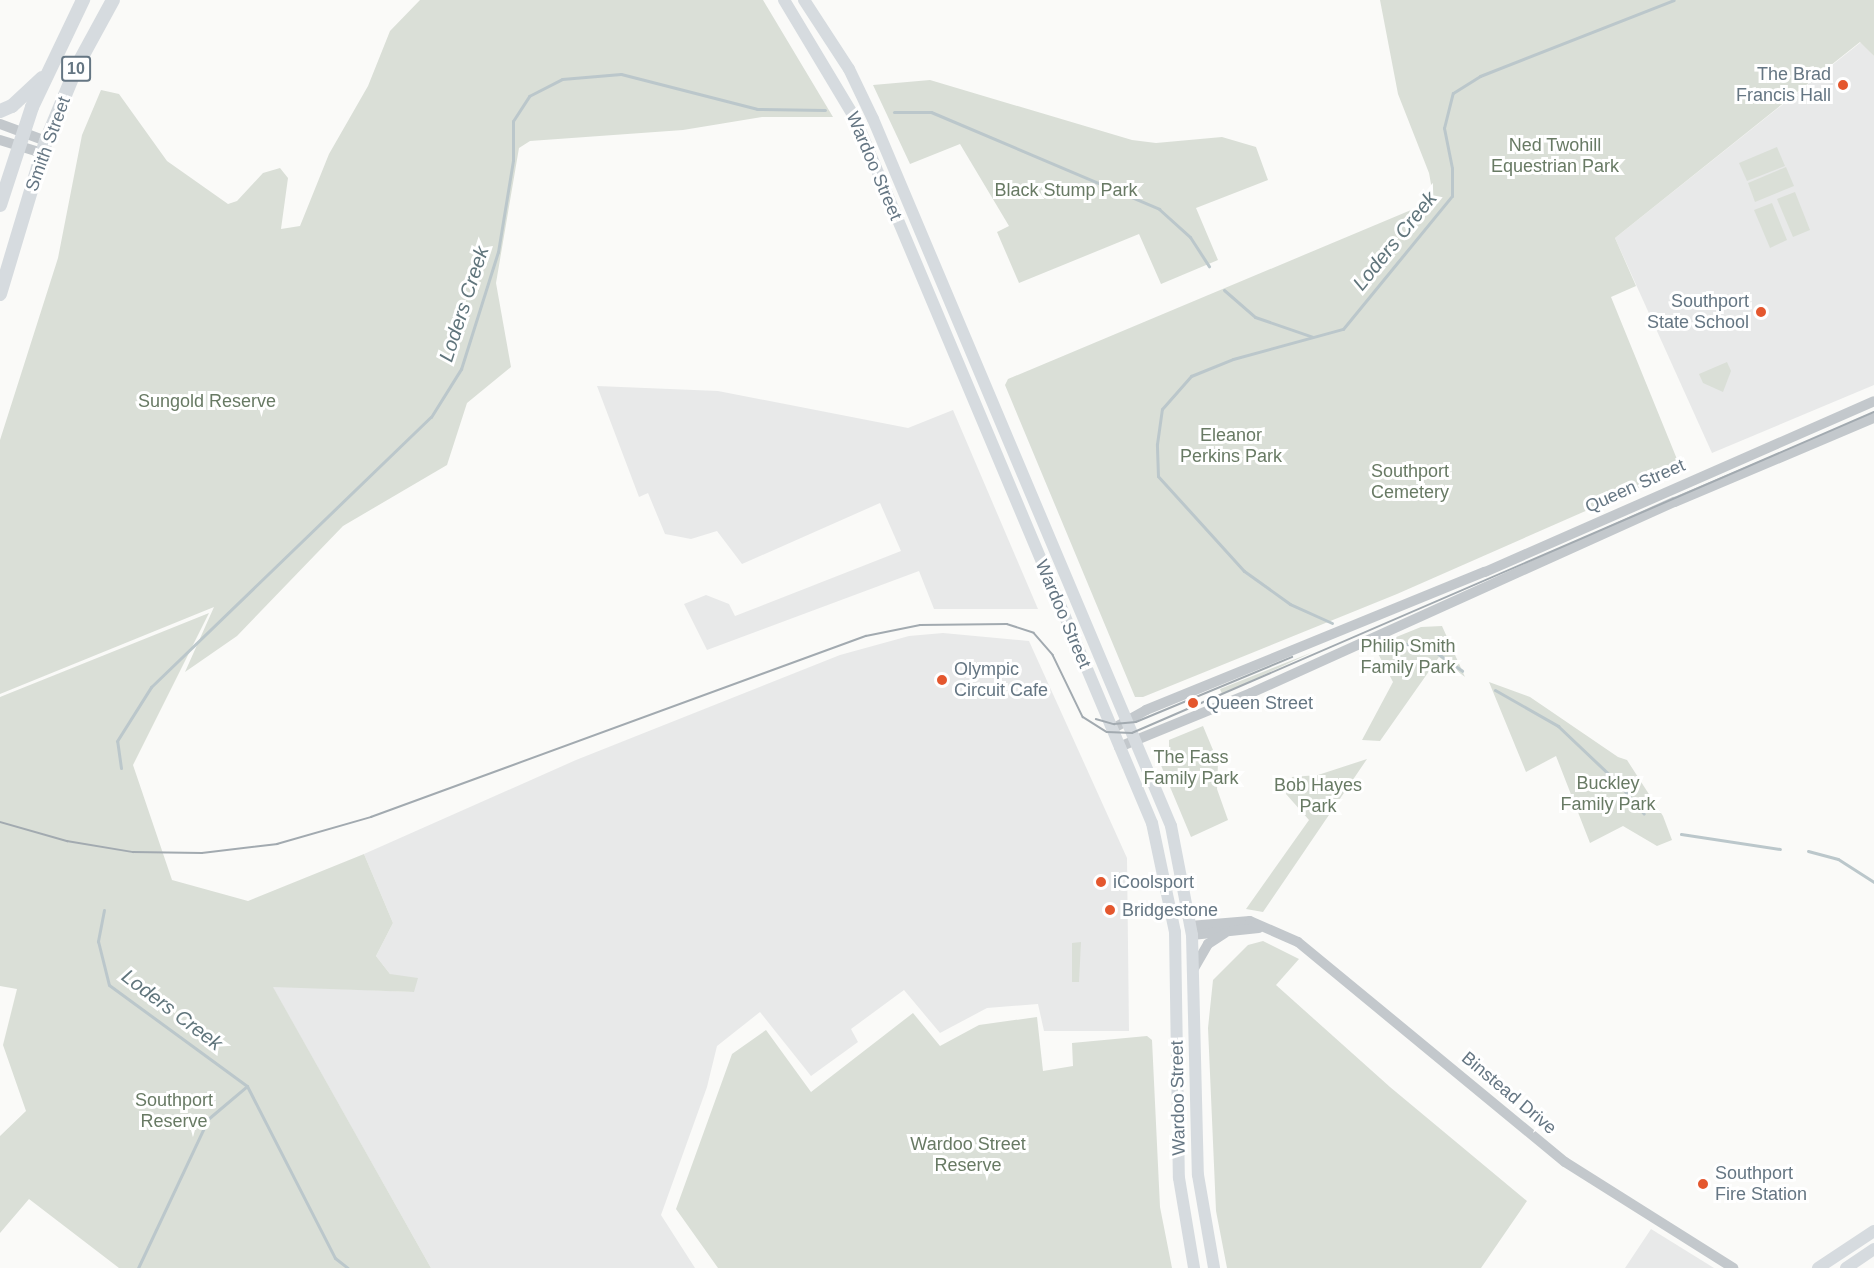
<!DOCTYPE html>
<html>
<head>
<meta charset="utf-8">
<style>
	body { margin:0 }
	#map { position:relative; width:1874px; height:1268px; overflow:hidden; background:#fafaf8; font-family:Helvetica,sans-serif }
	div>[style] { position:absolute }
	.built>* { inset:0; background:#e8e9e9 }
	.green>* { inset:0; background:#dadfd7 }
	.stream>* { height:3px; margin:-1.5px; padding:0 1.5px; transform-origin:1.5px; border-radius:1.5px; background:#bbc7cb }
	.tertiary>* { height:10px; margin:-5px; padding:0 5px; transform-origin:5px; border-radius:5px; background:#c3c8cc }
	.secondary>* { height:12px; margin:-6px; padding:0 6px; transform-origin:6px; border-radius:6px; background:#d6dbdf }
	.primary>* { height:12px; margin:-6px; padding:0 6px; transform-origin:6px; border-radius:6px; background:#d6dbdf }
	.trunk>* { height:14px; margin:-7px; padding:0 7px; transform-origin:7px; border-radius:7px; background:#d6dbdf }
	.tram>* { height:1.5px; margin:-0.75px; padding:0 0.75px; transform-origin:0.75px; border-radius:0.75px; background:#a2aab0 }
	.dots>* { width:16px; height:16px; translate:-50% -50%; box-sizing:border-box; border:3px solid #fff; border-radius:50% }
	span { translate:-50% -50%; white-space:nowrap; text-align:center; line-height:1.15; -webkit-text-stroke:6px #fff; paint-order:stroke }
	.shield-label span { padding:2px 4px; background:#fff; border:2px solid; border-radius:4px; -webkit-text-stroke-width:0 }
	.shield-label { font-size:16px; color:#657683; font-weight:700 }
	.poi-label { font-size:18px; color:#657683 }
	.right { translate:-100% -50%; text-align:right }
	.left { translate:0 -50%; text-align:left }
	.street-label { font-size:18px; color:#657683 }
	.park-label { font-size:18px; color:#687a64 }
	.water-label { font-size:20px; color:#60757c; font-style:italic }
</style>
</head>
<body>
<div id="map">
	<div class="built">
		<i style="clip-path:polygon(1861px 42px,1874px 56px,1874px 385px,1712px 453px,1615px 238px)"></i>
		<i style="clip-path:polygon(597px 386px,718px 391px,908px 428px,953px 410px,1038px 609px,934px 609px,919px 571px,707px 650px,684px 604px,706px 595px,729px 604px,735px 616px,901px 551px,880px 503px,742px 564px,717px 531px,691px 539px,665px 534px,648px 493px,639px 497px)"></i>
		<i style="clip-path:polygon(943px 633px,1029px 641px,1127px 858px,1129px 1031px,1044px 1031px,1038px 1004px,987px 1008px,940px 1033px,904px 990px,851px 1029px,858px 1042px,811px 1076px,760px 1012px,717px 1046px,707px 1087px,661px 1215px,695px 1268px,431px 1268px,272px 986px,414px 992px,390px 974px,376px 956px,393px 923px,364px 854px,576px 760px,840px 655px,909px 636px)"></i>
		<i style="clip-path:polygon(1651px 1229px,1714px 1268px,1625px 1268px)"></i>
	</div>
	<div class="green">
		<i style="clip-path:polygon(420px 0,763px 0,833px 117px,762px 117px,683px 130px,530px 141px,519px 148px,496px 283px,511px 367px,467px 403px,447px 465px,343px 526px,237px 636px,185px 672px,214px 607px,0 694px,0 440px,58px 258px,82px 135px,101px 90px,119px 94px,167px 161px,228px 204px,237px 201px,263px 173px,280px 168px,288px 178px,281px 229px,300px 226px,329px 154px,368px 86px,390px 31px)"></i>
		<i style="clip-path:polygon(1380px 0,1874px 0,1874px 56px,1860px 42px,1615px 238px,1636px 286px,1611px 297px,1681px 469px,1397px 594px,1143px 697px,1135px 697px,1005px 385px,1008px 379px,1423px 205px,1433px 195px,1429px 173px,1398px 94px)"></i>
		<i style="clip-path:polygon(930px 80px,1132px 140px,1156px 143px,1222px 137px,1256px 147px,1268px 180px,1196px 208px,1218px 260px,1161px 284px,1139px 234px,1019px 283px,997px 232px,1009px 226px,960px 144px,910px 164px,873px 85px)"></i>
		<i style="clip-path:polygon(1777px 147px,1785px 166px,1747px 181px,1739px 163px)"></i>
		<i style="clip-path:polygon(1786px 167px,1794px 186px,1755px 202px,1748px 183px)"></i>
		<i style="clip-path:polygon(1795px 192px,1810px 230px,1793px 237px,1777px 199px)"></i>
		<i style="clip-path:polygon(1772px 203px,1787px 240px,1770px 248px,1754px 210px)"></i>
		<i style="clip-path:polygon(1727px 362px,1731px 371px,1723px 392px,1703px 383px,1699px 374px)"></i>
		<i style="clip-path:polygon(209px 613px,133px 765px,172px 880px,248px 901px,364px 854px,393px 923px,376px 956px,390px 974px,418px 978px,414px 992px,273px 987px,431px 1268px,119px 1268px,29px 1199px,0 1233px,0 1136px,26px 1111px,3px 1045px,17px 989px,0 986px,0 697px)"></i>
		<i style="clip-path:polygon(1442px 626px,1465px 677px,1439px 657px,1380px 741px,1362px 740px,1393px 682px,1374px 646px,1421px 627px)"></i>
		<i style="clip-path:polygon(1313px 652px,1240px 686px,1222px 694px,1220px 689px)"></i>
		<i style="clip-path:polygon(1489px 682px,1530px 697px,1618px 757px,1627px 760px,1663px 816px,1672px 840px,1657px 846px,1623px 826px,1590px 843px,1556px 756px,1526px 772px)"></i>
		<i style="clip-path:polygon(1203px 726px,1218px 762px,1217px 789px,1228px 820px,1191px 837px,1160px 763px,1165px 750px,1169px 750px,1169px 740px)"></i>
		<i style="clip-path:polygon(1367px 759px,1263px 912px,1246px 909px,1309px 820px,1286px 794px,1292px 777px,1318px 775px)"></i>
		<i style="clip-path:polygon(1263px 941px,1299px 959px,1276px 985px,1390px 1087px,1527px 1201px,1481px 1268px,1227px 1268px,1216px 1211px,1208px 1028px,1213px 980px,1248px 945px)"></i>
		<i style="clip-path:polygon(1081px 942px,1079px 982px,1072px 982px,1072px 943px)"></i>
		<i style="clip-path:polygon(913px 1013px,940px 1046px,979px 1025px,1037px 1017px,1043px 1071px,1073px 1066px,1072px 1043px,1147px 1036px,1152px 1040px,1160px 1207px,1172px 1268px,718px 1268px,676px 1209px,732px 1054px,766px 1030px,811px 1092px)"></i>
	</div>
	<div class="stream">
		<i style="left:894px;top:112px;width:37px"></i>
		<i style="left:931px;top:112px;width:248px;rotate:23deg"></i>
		<i style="left:1159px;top:209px;width:42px;rotate:42.1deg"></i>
		<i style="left:1190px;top:237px;width:35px;rotate:57deg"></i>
		<i style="left:1224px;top:290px;width:41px;rotate:41.1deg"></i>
		<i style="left:1255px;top:317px;width:61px;rotate:19deg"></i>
		<i style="left:1332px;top:623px;width:46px;rotate:-155.7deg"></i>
		<i style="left:1290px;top:604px;width:57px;rotate:-144.3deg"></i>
		<i style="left:1244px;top:571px;width:128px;rotate:-132.2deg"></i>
		<i style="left:1158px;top:476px;width:32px;rotate:-92deg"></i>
		<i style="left:1157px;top:444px;width:35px;rotate:-82deg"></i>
		<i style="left:1162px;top:409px;width:44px;rotate:-48.7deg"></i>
		<i style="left:1191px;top:376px;width:45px;rotate:-22deg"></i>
		<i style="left:1233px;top:359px;width:114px;rotate:-15.3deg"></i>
		<i style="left:1343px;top:329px;width:172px;rotate:-50.7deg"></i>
		<i style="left:1452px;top:196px;width:28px;rotate:-90deg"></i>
		<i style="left:1452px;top:168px;width:41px;rotate:-101.3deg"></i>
		<i style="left:1444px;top:128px;width:36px;rotate:-76deg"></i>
		<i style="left:1453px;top:93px;width:32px;rotate:-32deg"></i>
		<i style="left:1480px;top:76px;width:208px;rotate:-21.4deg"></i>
		<i style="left:1392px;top:641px;width:40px;rotate:12deg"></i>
		<i style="left:1431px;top:649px;width:38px;rotate:35deg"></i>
		<i style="left:1495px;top:690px;width:73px;rotate:29.7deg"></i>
		<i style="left:1558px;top:726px;width:83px;rotate:43.5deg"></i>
		<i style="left:1618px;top:783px;width:40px;rotate:50deg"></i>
		<i style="left:121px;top:768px;width:27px;rotate:-98deg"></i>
		<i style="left:117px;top:741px;width:64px;rotate:-57.8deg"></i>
		<i style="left:151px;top:687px;width:389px;rotate:-44deg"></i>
		<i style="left:431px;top:417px;width:57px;rotate:-58deg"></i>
		<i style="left:461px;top:369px;width:123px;rotate:-72.5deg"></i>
		<i style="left:498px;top:252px;width:93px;rotate:-80.7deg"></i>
		<i style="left:513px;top:160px;width:39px;rotate:-90deg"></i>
		<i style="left:513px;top:121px;width:30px;rotate:-57deg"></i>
		<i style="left:529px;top:96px;width:37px;rotate:-27deg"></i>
		<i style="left:562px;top:79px;width:59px;rotate:-4.8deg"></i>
		<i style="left:621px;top:74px;width:140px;rotate:14.4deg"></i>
		<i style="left:757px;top:109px;width:68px;rotate:0.8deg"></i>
		<i style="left:1681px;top:834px;width:100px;rotate:8.6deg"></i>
		<i style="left:1808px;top:851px;width:31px;rotate:15deg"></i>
		<i style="left:1838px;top:859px;width:43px;rotate:32.6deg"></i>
		<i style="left:104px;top:910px;width:32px;rotate:101deg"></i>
		<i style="left:98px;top:941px;width:45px;rotate:76deg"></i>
		<i style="left:109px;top:985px;width:171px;rotate:36.2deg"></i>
		<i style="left:247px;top:1086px;width:193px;rotate:62.9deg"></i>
		<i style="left:335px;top:1258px;width:16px;rotate:38deg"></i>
		<i style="left:138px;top:1268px;width:165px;rotate:-64.8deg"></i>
		<i style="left:208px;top:1119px;width:51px;rotate:-40.2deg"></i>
	</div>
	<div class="tertiary">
		<i style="left:0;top:124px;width:49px;rotate:20.3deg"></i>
		<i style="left:0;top:140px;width:44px;rotate:17.2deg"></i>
		<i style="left:1112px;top:729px;width:39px;rotate:-29deg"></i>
		<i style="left:1146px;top:710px;width:366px;rotate:-22.2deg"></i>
		<i style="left:1485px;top:572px;width:425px;rotate:-23.7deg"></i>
		<i style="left:1119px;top:747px;width:143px;rotate:-22.2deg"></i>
		<i style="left:1251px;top:693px;width:465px;rotate:-24.3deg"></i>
		<i style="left:1675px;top:502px;width:216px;rotate:-22.9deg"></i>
		<i style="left:1190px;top:926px;width:60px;rotate:-4.8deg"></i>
		<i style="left:1250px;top:921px;width:52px;rotate:23.6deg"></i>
		<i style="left:1298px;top:942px;width:346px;rotate:39.5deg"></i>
		<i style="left:1565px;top:1162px;width:199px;rotate:32.2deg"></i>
		<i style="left:1192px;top:935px;width:67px;rotate:-6deg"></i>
		<i style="left:1193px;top:970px;width:30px;rotate:-60deg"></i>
		<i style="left:1208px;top:944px;width:20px;rotate:-33deg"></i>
	</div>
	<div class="secondary">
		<i style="left:784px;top:0;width:138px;rotate:59deg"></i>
		<i style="left:855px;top:118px;width:765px;rotate:67.16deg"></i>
		<i style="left:1152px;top:823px;width:111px;rotate:78.1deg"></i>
		<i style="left:1175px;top:932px;width:246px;rotate:89.1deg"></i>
		<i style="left:1179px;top:1178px;width:91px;rotate:80.5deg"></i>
		<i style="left:804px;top:0;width:82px;rotate:56.9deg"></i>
		<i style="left:849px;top:69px;width:55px;rotate:64.4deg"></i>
		<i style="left:873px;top:119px;width:767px;rotate:67.14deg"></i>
		<i style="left:1171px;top:826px;width:111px;rotate:79.1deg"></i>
		<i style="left:1192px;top:935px;width:240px;rotate:88.6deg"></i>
		<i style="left:1198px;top:1175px;width:94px;rotate:80.2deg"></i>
	</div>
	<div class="primary">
		<i style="left:1818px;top:1268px;width:67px;rotate:-33.5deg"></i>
		<i style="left:1846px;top:1268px;width:34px;rotate:-34deg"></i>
	</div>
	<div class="trunk">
		<i style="left:0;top:111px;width:13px;rotate:-23deg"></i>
		<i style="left:12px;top:106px;width:41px;rotate:-43deg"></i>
		<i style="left:0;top:205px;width:103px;rotate:-71.9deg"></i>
		<i style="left:32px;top:107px;width:119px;rotate:-64.5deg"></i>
		<i style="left:0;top:294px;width:160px;rotate:-73.3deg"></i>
		<i style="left:46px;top:141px;width:81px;rotate:-67.5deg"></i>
		<i style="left:77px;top:66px;width:75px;rotate:-61.4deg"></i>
	</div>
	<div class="tram">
		<i style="left:1096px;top:719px;width:19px;rotate:16deg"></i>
		<i style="left:1114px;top:724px;width:22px;rotate:-5deg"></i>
		<i style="left:1136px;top:722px;width:169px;rotate:-22.6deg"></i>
		<i style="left:0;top:822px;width:70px;rotate:15.8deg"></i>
		<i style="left:67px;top:841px;width:67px;rotate:9.5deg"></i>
		<i style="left:133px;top:852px;width:69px;rotate:0.8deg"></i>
		<i style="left:202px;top:853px;width:76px;rotate:-6.8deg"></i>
		<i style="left:277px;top:844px;width:98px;rotate:-16deg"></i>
		<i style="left:371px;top:817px;width:527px;rotate:-20.09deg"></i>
		<i style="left:866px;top:636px;width:55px;rotate:-11.5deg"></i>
		<i style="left:920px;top:625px;width:87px;rotate:-0.7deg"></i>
		<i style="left:1007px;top:624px;width:28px;rotate:18deg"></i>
		<i style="left:1034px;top:633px;width:29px;rotate:49deg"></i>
		<i style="left:1053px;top:655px;width:69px;rotate:64.2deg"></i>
		<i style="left:1083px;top:717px;width:28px;rotate:32deg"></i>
		<i style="left:1107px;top:732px;width:25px;rotate:2deg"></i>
		<i style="left:1132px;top:733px;width:808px;rotate:-23.39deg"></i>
	</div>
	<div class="dots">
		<i style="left:1843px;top:85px;background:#e4572e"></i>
		<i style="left:1761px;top:312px;background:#e4572e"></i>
		<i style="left:942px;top:680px;background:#e4572e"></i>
		<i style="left:1193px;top:703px;background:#e4572e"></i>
		<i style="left:1101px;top:882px;background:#e4572e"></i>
		<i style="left:1110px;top:910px;background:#e4572e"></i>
		<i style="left:1703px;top:1184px;background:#e4572e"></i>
	</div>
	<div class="shield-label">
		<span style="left:76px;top:69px">10</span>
	</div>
	<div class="poi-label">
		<span class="right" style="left:1831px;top:85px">The Brad<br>Francis Hall</span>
		<span class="right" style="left:1749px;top:312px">Southport<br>State School</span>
		<span class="left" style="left:954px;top:680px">Olympic<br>Circuit Cafe</span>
		<span class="left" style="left:1206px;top:703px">Queen Street</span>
		<span class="left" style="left:1113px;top:882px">iCoolsport</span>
		<span class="left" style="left:1122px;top:910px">Bridgestone</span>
		<span class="left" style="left:1715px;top:1184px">Southport<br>Fire Station</span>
	</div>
	<div class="street-label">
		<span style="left:48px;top:144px;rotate:-70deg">Smith Street</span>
		<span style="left:874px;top:166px;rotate:67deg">Wardoo Street</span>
		<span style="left:1635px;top:486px;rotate:-24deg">Queen Street</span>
		<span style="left:1063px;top:614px;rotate:67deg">Wardoo Street</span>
		<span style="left:1509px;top:1093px;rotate:40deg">Binstead Drive</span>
		<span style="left:1178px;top:1098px;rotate:-91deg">Wardoo Street</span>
	</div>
	<div class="park-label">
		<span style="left:1555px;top:156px">Ned Twohill<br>Equestrian Park</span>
		<span style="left:1066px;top:190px">Black Stump Park</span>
		<span style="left:207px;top:401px">Sungold Reserve</span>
		<span style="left:1231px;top:446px">Eleanor<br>Perkins Park</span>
		<span style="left:1410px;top:482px">Southport<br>Cemetery</span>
		<span style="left:1408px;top:657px">Philip Smith<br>Family Park</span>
		<span style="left:1191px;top:768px">The Fass<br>Family Park</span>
		<span style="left:1608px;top:794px">Buckley<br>Family Park</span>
		<span style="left:1318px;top:796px">Bob Hayes<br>Park</span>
		<span style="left:174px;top:1111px">Southport<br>Reserve</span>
		<span style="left:968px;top:1155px">Wardoo Street<br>Reserve</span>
	</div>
	<div class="water-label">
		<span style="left:1395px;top:241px;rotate:-51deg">Loders Creek</span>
		<span style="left:464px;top:304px;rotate:-72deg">Loders Creek</span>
		<span style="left:172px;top:1010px;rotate:37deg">Loders Creek</span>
	</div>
</div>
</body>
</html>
